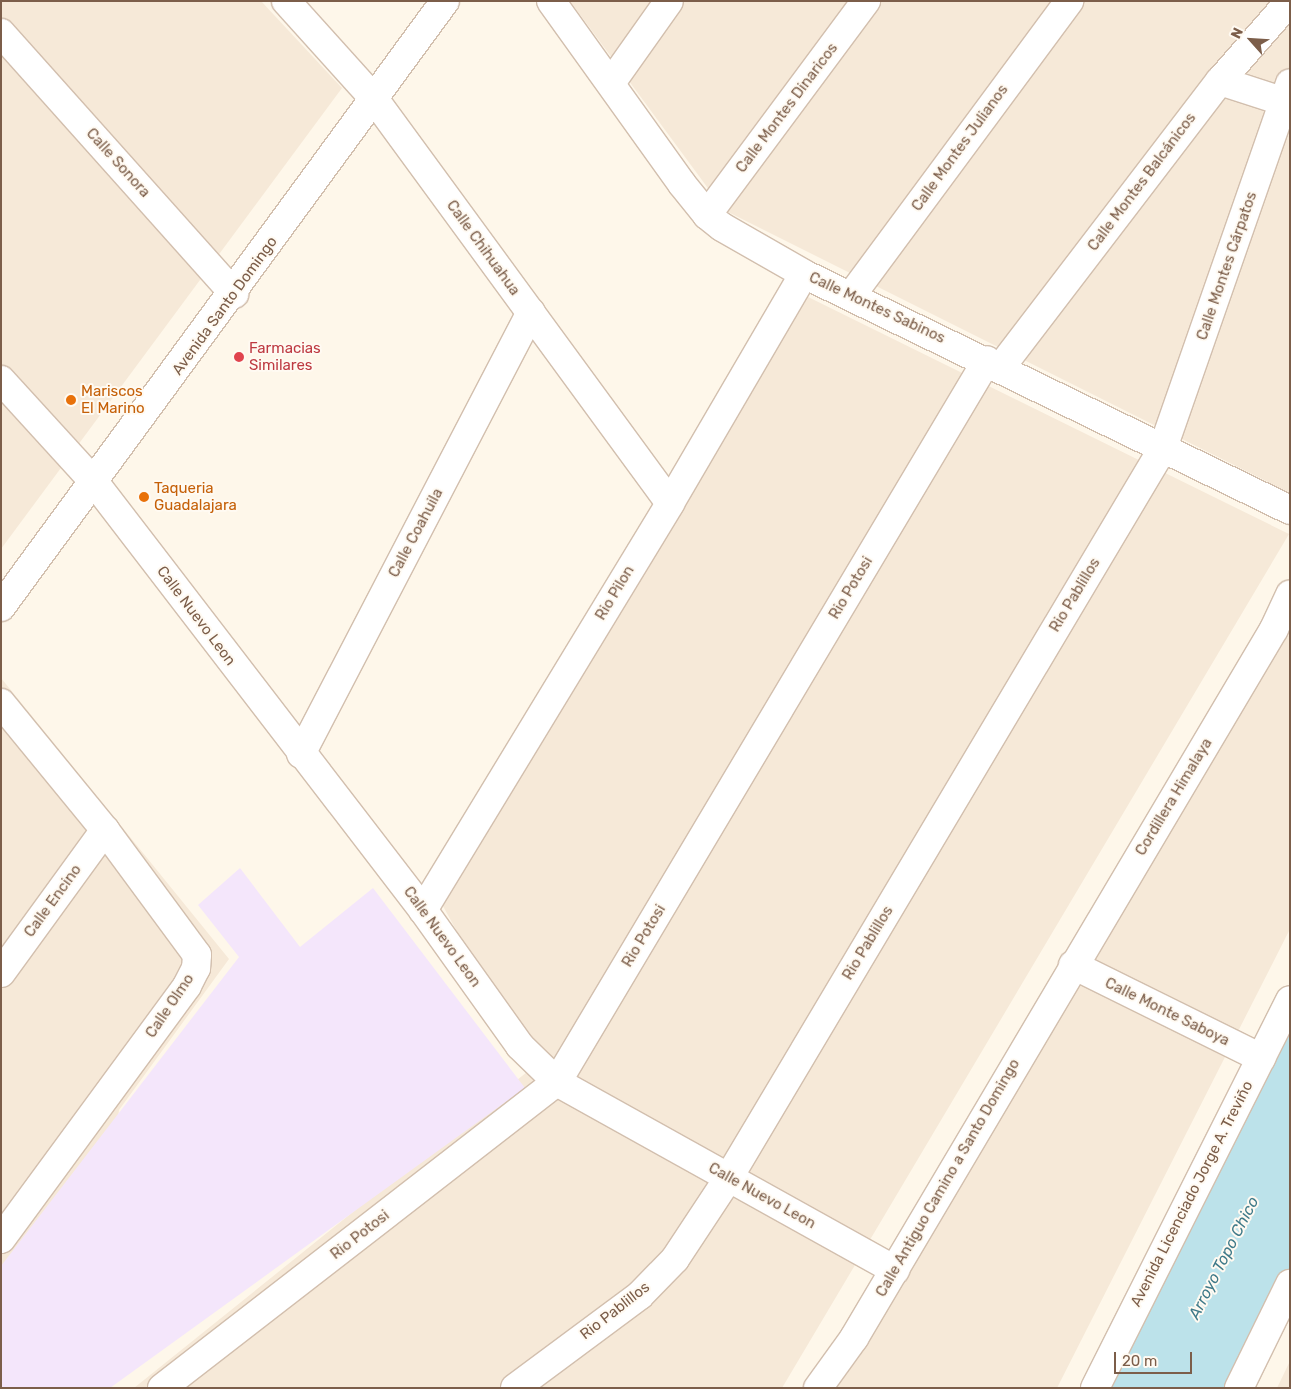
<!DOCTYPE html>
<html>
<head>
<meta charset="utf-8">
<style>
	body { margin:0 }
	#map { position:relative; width:1291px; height:1389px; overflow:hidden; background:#fef7ea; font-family:Rubik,sans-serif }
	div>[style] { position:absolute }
	.residential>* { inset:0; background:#f6e9d8 }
	.education>* { inset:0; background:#f4e6fb }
	.water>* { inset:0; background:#bce2ea }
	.roads { filter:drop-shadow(1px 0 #d2bfae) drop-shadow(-1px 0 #d2bfae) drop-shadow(0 1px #d2bfae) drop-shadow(0 -1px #d2bfae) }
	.minor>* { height:28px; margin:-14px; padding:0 14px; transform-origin:14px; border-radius:14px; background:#fff }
	.secondary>* { height:28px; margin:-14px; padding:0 14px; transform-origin:14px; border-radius:14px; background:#fff }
	.dots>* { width:14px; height:14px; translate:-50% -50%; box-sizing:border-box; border:2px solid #fffaf2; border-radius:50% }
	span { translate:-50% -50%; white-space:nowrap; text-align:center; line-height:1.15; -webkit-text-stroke:4px #fffaf2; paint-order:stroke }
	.street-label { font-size:15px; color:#7c5e4a }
	.health-label { font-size:15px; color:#be3a42 }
	.left { translate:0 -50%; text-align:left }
	.food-label { font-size:15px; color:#c56008 }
	.water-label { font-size:16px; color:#3f7a89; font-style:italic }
	.frame { position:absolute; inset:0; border:2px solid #7c5e4a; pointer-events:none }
	.north { position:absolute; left:1226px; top:15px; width:50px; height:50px; -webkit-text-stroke:4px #fffaf2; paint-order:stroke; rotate:296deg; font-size:14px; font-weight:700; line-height:20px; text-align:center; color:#7c5e4a }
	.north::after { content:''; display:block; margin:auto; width:18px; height:22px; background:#7c5e4a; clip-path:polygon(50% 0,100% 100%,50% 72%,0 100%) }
	.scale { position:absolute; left:1114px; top:1352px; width:78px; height:22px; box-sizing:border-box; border:2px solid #7c5e4a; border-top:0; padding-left:6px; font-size:15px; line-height:18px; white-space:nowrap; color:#7c5e4a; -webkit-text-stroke:4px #fffaf2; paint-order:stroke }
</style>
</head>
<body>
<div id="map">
	<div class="residential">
		<i style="clip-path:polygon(1px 1px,261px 1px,342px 88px,1px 549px)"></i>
		<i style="clip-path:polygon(570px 1px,1290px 1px,1290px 493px,724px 210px)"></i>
		<i style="clip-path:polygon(798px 292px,1289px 534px,782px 1388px,134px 1388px,532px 1068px,438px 897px)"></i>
		<i style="clip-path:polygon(1290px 626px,1290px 929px,1057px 1388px,831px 1388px,1283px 642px)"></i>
		<i style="clip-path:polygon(1px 678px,229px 959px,119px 1110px,83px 1388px,1px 1388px)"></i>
		<i style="clip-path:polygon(1290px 1361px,1290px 1388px,1277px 1388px)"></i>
	</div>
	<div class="education">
		<i style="clip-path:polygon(240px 868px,300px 947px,373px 888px,525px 1088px,110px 1388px,1px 1388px,1px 1266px,239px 957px,198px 905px)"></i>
	</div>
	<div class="water">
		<i style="clip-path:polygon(1290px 1000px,1290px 1284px,1239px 1388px,1094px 1388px)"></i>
	</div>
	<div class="roads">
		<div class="minor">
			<i style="left:286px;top:1px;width:133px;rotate:48deg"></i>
			<i style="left:375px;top:100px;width:499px;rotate:53.8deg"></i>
			<i style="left:551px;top:1px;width:225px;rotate:54.4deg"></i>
			<i style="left:682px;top:184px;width:40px;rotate:51deg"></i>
			<i style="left:707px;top:215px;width:19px;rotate:39deg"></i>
			<i style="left:722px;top:227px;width:95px;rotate:29.8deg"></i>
			<i style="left:804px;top:274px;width:540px;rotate:25.9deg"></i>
			<i style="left:1px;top:33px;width:350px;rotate:48.2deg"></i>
			<i style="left:1220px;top:81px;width:68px;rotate:17.9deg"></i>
			<i style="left:611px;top:83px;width:100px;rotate:-54.7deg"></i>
			<i style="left:707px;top:215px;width:267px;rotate:-53.4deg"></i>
			<i style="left:851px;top:296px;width:367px;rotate:-53.5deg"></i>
			<i style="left:1001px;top:367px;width:360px;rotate:-52.6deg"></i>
			<i style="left:1220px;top:81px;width:106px;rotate:-48.8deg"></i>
			<i style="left:1px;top:380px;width:139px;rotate:47.6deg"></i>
			<i style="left:95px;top:483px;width:538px;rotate:52.47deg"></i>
			<i style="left:423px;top:910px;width:167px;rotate:54.5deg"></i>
			<i style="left:520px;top:1046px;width:52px;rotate:44.2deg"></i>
			<i style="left:557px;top:1082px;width:387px;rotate:29.1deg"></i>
			<i style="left:1px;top:703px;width:164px;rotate:50.7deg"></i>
			<i style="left:105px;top:830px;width:155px;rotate:53.6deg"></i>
			<i style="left:197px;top:955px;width:13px;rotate:94deg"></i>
			<i style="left:196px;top:968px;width:20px;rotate:117deg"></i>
			<i style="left:187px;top:986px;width:314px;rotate:126.3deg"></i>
			<i style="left:301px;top:754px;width:498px;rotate:-62.5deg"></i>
			<i style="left:423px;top:910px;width:476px;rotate:-58.7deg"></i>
			<i style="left:670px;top:503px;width:265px;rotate:-59.7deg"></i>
			<i style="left:1073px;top:965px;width:210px;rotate:26.3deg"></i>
			<i style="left:1px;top:973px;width:177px;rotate:-54deg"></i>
			<i style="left:162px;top:1388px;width:500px;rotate:-37.8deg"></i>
			<i style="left:557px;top:1082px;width:840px;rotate:-59.22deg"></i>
			<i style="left:515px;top:1388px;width:156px;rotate:-36.6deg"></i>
			<i style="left:640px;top:1295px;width:50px;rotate:-45.8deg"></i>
			<i style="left:675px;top:1259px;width:98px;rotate:-56.6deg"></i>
			<i style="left:729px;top:1177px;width:848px;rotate:-59.23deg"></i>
			<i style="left:1163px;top:448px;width:386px;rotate:-70.8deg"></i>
			<i style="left:818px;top:1388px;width:62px;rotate:-54.2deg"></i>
			<i style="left:854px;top:1338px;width:824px;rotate:-59.36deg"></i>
			<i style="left:1274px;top:629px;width:38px;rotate:-65deg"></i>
		</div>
		<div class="secondary">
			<i style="left:1px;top:607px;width:751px;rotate:-53.77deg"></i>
			<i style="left:1095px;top:1388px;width:434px;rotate:-63.3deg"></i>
			<i style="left:1239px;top:1388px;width:116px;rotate:-63.9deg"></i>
		</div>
	</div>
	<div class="dots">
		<i style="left:239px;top:357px;background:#e0444e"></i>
		<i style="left:71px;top:400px;background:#e8710a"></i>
		<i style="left:144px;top:497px;background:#e8710a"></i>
	</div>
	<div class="street-label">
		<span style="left:787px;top:108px;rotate:-53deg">Calle Montes Dinaricos</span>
		<span style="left:960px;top:148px;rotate:-54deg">Calle Montes Julianos</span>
		<span style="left:118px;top:163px;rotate:48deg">Calle Sonora</span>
		<span style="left:1142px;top:182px;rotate:-53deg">Calle Montes Balcánicos</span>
		<span style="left:483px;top:248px;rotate:54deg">Calle Chihuahua</span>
		<span style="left:1227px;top:266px;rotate:-71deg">Calle Montes Cárpatos</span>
		<span style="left:225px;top:306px;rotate:-54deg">Avenida Santo Domingo</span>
		<span style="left:877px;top:308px;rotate:25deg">Calle Montes Sabinos</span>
		<span style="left:416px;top:533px;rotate:-62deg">Calle Coahuila</span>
		<span style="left:851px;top:588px;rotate:-59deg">Rio Potosi</span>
		<span style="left:615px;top:593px;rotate:-59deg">Rio Pilon</span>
		<span style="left:1075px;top:595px;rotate:-59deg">Rio Pablillos</span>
		<span style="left:196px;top:616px;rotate:53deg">Calle Nuevo Leon</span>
		<span style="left:1174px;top:797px;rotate:-59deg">Cordillera Himalaya</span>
		<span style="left:53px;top:901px;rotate:-54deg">Calle Encino</span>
		<span style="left:644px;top:936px;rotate:-59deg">Rio Potosi</span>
		<span style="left:442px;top:937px;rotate:54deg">Calle Nuevo Leon</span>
		<span style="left:868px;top:943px;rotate:-59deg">Rio Pablillos</span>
		<span style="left:170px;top:1006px;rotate:-56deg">Calle Olmo</span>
		<span style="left:1167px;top:1012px;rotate:26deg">Calle Monte Saboya</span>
		<span style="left:948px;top:1178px;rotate:-60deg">Calle Antiguo Camino a Santo Domingo</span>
		<span style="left:1192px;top:1194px;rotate:-63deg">Avenida Licenciado Jorge A. Treviño</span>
		<span style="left:762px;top:1196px;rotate:29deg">Calle Nuevo Leon</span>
		<span style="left:360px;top:1235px;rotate:-38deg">Rio Potosi</span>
		<span style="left:615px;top:1311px;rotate:-38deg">Rio Pablillos</span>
	</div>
	<div class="health-label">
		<span class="left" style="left:249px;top:357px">Farmacias<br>Similares</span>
	</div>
	<div class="food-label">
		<span class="left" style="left:81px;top:400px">Mariscos<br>El Marino</span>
		<span class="left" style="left:154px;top:497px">Taqueria<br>Guadalajara</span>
	</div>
	<div class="water-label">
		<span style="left:1224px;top:1258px;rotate:-63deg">Arroyo Topo Chico</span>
	</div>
	<div class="frame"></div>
	<div class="north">N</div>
	<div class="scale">20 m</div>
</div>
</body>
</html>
